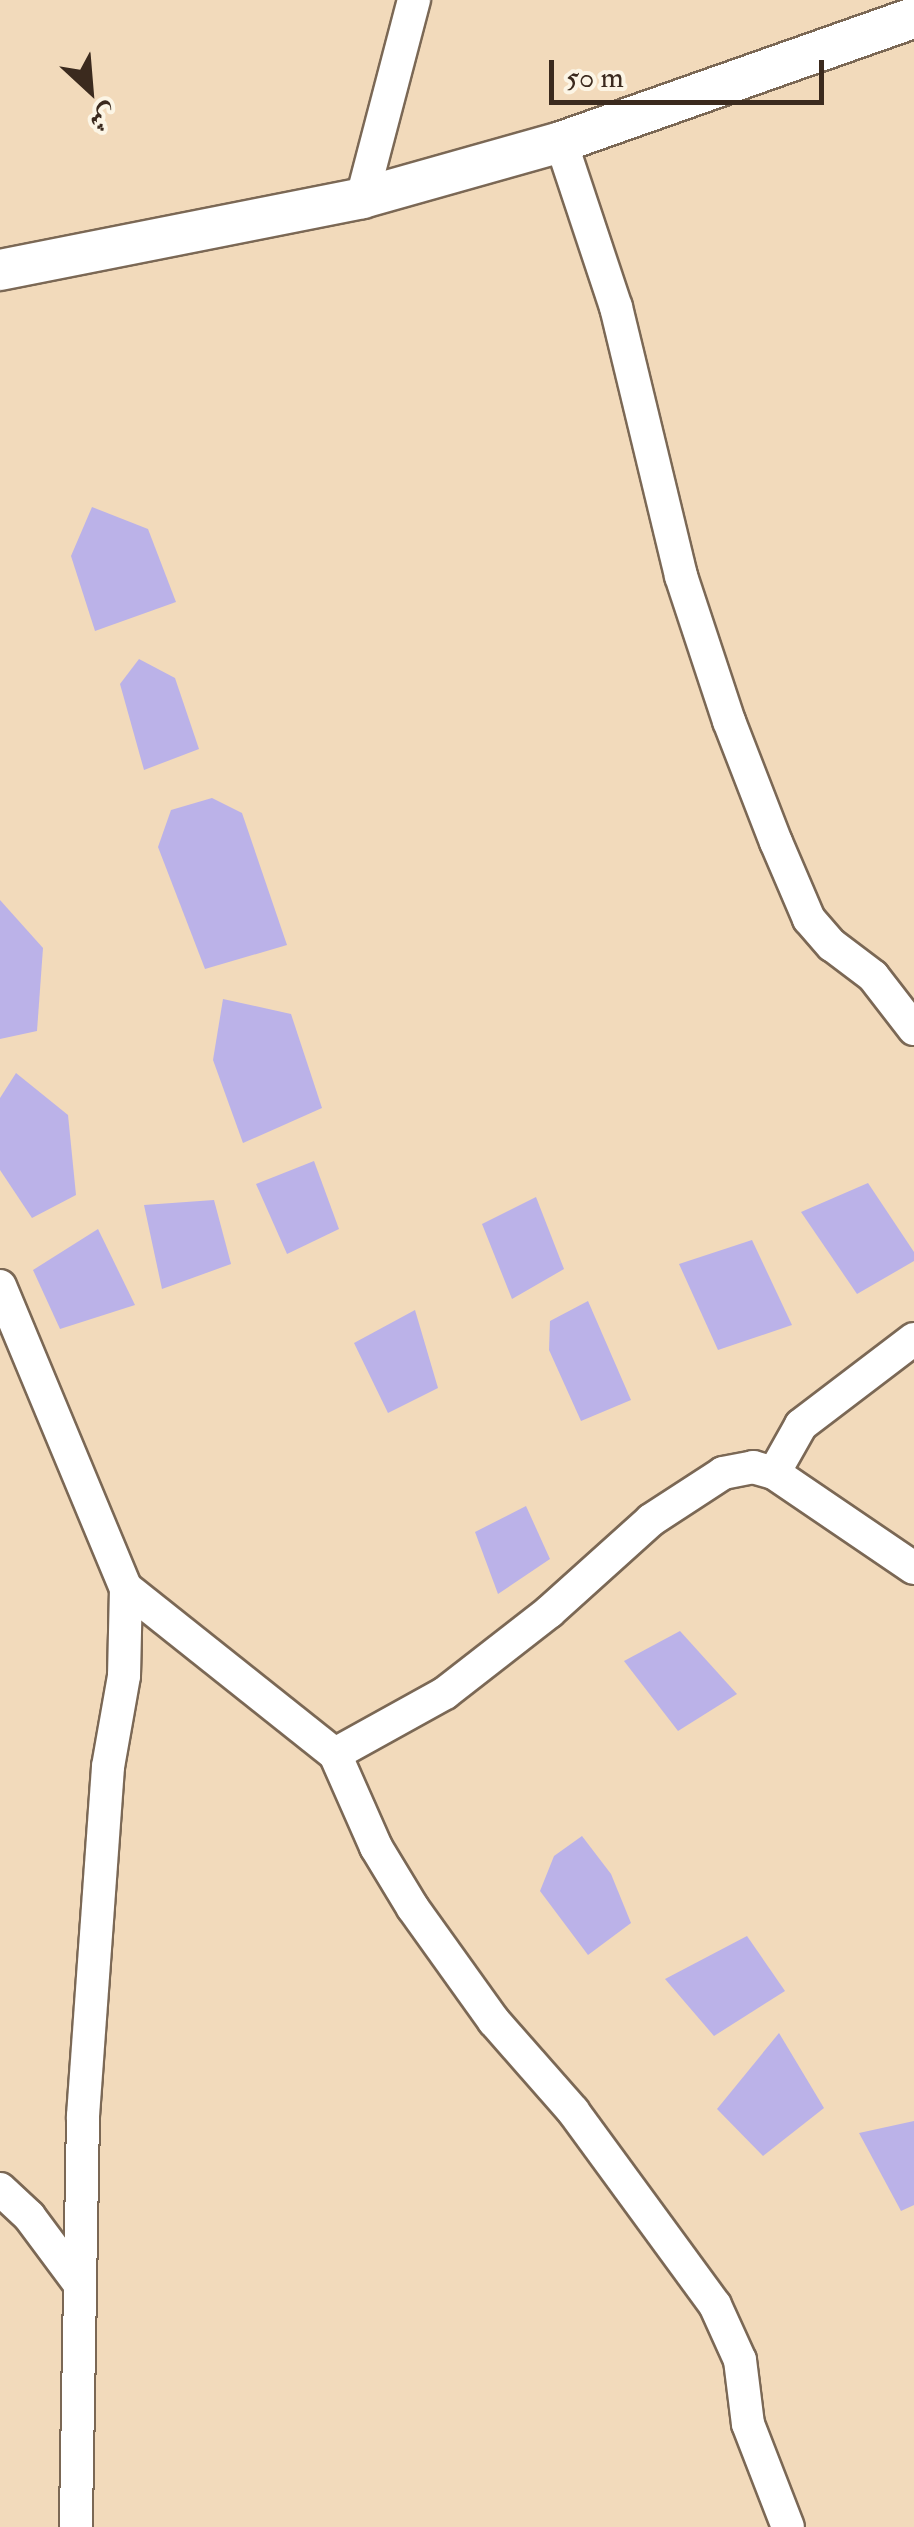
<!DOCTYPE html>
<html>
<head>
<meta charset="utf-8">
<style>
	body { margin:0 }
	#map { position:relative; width:914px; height:2527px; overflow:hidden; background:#f2dabb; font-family:"IM FELL Double Pica",Amiri,serif }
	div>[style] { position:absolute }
	.building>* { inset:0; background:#bbb2e8 }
	.roads { filter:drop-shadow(2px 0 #7b6855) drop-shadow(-2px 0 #7b6855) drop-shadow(0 2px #7b6855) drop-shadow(0 -2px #7b6855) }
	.minor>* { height:32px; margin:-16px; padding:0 16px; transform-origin:16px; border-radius:16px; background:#fff }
	.tertiary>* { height:40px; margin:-20px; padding:0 20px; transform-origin:20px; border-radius:20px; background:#fff }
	span { translate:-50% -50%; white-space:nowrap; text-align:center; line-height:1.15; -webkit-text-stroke:10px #fcf5e5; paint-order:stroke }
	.north { position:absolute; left:40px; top:40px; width:100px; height:100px; -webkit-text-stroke:8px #fcf5e5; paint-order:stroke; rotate:154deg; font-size:28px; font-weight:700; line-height:40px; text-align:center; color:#3b2a1e }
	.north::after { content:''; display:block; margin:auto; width:35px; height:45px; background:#3b2a1e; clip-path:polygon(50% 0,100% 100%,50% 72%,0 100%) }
	.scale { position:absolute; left:549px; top:60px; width:275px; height:45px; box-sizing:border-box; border:5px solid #3b2a1e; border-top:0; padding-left:12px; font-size:30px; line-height:35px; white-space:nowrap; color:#3b2a1e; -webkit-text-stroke:8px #fcf5e5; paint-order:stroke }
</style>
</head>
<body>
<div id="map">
	<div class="building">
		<i style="clip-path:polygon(92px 507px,148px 529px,176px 602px,95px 631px,71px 556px)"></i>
		<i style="clip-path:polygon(139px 659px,175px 678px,199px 749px,144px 770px,120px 684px)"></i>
		<i style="clip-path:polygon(212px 798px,242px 813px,287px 945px,205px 969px,158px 847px,171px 810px)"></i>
		<i style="clip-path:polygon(0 900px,43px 948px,37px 1031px,0 1039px)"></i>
		<i style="clip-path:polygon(223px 999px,291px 1014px,322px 1108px,243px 1143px,213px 1060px)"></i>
		<i style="clip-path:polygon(16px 1073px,68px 1115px,76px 1195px,32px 1218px,0 1170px,0 1098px)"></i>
		<i style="clip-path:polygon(314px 1161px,339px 1229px,287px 1254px,256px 1184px)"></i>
		<i style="clip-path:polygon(868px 1183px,914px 1252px,914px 1261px,857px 1294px,801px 1212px)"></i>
		<i style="clip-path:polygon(536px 1197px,564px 1269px,512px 1299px,482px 1224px)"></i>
		<i style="clip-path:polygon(214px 1200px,231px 1264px,162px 1289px,144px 1205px)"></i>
		<i style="clip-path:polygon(98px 1229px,135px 1305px,60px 1329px,33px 1270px)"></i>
		<i style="clip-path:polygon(752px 1240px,792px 1325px,718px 1350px,679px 1264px)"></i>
		<i style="clip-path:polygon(588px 1301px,631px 1400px,581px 1421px,549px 1350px,550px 1321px)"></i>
		<i style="clip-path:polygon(415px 1310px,438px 1388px,388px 1413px,354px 1343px)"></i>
		<i style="clip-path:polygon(526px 1506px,550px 1559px,498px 1594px,475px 1532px)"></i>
		<i style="clip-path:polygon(680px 1631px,737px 1694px,678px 1731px,624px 1661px)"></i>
		<i style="clip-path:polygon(582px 1836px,611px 1874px,631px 1923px,588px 1955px,540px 1891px,554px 1856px)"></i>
		<i style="clip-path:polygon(747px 1936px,785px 1991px,714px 2036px,665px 1979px)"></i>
		<i style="clip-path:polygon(779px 2033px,824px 2108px,763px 2156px,717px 2109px)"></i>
		<i style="clip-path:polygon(914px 2121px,914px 2205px,901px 2211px,859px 2133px)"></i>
	</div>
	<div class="roads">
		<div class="minor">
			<i style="left:561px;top:142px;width:174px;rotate:71.6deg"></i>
			<i style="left:616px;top:307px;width:277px;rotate:76.4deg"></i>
			<i style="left:681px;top:576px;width:153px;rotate:71.7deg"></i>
			<i style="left:729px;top:721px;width:130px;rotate:68.8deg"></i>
			<i style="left:776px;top:842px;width:84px;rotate:66.8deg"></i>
			<i style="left:809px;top:919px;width:35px;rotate:49deg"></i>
			<i style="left:832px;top:945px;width:51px;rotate:37.1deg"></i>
			<i style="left:873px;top:976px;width:67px;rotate:52.3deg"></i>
			<i style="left:362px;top:198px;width:205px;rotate:-75.3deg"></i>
			<i style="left:0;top:1286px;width:327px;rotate:67.4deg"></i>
			<i style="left:126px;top:1588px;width:88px;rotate:91.3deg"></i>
			<i style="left:124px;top:1676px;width:92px;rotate:100deg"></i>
			<i style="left:108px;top:1767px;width:350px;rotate:94.1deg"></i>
			<i style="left:83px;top:2116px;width:411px;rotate:91deg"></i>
			<i style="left:774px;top:1473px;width:55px;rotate:-60.6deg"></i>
			<i style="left:801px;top:1425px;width:142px;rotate:-37.3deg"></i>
			<i style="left:126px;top:1588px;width:267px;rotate:38.5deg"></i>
			<i style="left:335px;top:1754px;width:102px;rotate:66.2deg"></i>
			<i style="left:376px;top:1847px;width:71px;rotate:58.8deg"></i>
			<i style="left:413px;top:1908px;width:139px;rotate:54.4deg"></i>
			<i style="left:494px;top:2021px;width:120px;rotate:48.7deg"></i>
			<i style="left:573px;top:2111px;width:240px;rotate:53.8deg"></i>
			<i style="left:715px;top:2305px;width:60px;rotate:65.6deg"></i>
			<i style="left:740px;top:2360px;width:64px;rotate:82.9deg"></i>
			<i style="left:748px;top:2424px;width:110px;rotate:68.8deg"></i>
			<i style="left:335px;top:1754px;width:126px;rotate:-29deg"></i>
			<i style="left:445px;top:1693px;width:132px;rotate:-37.9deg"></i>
			<i style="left:549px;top:1612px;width:137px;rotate:-42deg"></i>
			<i style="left:651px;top:1520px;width:86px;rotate:-33.1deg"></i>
			<i style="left:723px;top:1473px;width:31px;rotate:-11deg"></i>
			<i style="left:753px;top:1467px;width:22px;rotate:16deg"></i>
			<i style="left:774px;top:1473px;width:169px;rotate:34.2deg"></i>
			<i style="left:0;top:2189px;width:40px;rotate:43deg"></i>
			<i style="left:29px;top:2216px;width:82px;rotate:53.4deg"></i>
		</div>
		<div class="tertiary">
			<i style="left:0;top:270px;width:369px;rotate:-11.2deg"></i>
			<i style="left:362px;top:198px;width:207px;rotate:-15.7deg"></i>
			<i style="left:561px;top:142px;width:374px;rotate:-19.4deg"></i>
		</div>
	</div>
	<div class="north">ش</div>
	<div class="scale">50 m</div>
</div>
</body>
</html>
